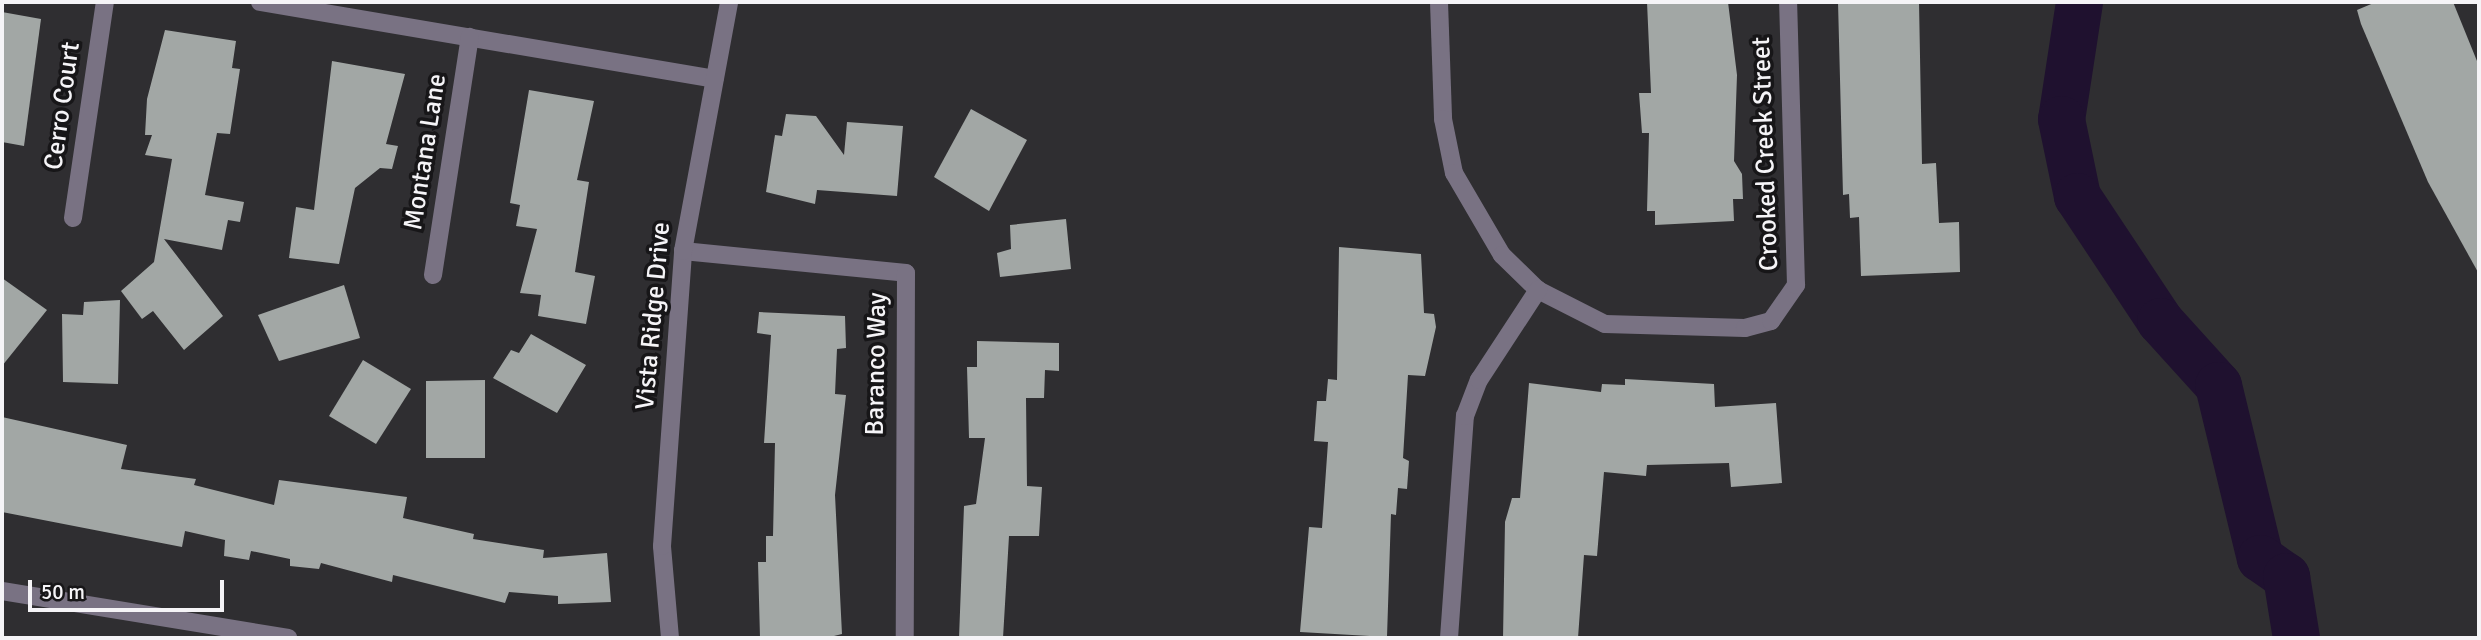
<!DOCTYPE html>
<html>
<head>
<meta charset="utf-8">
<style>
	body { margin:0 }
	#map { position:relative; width:2481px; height:640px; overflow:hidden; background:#2f2e31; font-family:Signika,sans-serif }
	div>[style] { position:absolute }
	.river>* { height:47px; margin:-23.5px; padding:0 23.5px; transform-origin:23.5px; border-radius:23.5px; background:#1f112f }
	.building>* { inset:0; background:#a2a7a5 }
	.minor>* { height:18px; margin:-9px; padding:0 9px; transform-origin:9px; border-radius:9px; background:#797283 }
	span { translate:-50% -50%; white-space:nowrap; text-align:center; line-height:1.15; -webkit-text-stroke:7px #171618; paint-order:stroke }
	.street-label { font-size:26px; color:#f5f4f7 }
	.frame { position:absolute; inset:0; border:4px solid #f5f4f7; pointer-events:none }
	.scale { position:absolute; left:28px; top:580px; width:196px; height:32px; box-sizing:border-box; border:4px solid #f5f4f7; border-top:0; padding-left:9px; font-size:21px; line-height:24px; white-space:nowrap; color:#f5f4f7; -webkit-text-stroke:5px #171618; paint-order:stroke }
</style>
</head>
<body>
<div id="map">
	<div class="river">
		<i style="left:2079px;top:2px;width:118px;rotate:98.7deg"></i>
		<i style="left:2061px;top:119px;width:79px;rotate:78.3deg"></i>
		<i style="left:2077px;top:196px;width:150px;rotate:56.4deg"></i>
		<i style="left:2160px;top:321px;width:86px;rotate:47.8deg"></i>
		<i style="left:2218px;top:385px;width:178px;rotate:76.4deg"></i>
		<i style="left:2260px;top:558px;width:32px;rotate:35deg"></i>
		<i style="left:2286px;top:576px;width:63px;rotate:80.8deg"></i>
	</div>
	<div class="building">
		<i style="clip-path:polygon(1647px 2px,1728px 2px,1737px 75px,1734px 161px,1742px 174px,1743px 199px,1733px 199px,1734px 221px,1655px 225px,1655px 211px,1647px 211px,1649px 133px,1642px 133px,1639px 93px,1651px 93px)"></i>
		<i style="clip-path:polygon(1838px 2px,1919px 2px,1922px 164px,1936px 163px,1939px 223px,1959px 222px,1960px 272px,1861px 276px,1859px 217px,1850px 218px,1849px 194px,1843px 195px)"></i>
		<i style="clip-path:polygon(2376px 2px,2453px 2px,2479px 66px,2479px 274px,2428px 182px,2361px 24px,2357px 10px)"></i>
		<i style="clip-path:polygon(2px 12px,41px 19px,24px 146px,2px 142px)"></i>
		<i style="clip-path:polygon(165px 30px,236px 41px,232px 68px,240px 69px,230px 134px,217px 133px,205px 195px,244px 202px,240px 222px,228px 220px,222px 250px,164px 239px,223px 316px,184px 350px,153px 311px,142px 319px,121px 291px,154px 262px,172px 159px,145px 155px,152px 135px,145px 135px,147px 99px)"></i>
		<i style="clip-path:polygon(332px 61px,405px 74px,386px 144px,398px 146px,392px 169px,380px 168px,355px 188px,339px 264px,289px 258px,296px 207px,314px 210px)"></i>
		<i style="clip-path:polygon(529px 90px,594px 101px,577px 180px,589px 182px,575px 272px,595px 276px,586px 324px,538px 316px,541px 295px,520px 293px,537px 229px,516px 226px,520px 205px,510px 203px)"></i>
		<i style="clip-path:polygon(971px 109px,1027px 140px,989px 211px,934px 177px)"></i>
		<i style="clip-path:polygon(786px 114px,816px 116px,844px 155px,847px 122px,903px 126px,897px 196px,817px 190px,815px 204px,766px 192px,775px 135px,782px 136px)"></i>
		<i style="clip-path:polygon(1066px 219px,1071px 269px,1000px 277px,997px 253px,1011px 249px,1010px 225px)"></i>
		<i style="clip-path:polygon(1339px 247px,1421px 254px,1424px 313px,1434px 314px,1436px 327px,1425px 376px,1408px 375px,1403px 458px,1409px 461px,1407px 489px,1398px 488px,1396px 515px,1391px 514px,1387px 637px,1300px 632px,1309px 527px,1322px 528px,1328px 442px,1314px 441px,1317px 401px,1326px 401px,1328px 379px,1337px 380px)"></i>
		<i style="clip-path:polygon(2px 278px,47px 310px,2px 366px)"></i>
		<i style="clip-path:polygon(344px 285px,360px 338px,279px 361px,258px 315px)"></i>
		<i style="clip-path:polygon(120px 300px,118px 384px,63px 382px,62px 314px,83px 315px,84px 302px)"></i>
		<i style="clip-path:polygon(759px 312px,845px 316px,846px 348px,837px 349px,835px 394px,846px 395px,835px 495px,842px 634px,826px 638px,760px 638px,758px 562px,766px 562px,766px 536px,773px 536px,775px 443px,764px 443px,771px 335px,757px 333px)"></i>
		<i style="clip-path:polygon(531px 334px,586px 365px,557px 413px,493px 378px,511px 350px,519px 353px)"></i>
		<i style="clip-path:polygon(977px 341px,1059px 343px,1059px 371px,1045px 370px,1044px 398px,1026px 398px,1027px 486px,1042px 487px,1039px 536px,1009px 536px,1003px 638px,959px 638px,964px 506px,976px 504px,985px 438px,969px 438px,967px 367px,977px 367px)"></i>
		<i style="clip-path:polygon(363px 360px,411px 389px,376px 444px,329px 416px)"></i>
		<i style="clip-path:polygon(1625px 379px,1714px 384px,1715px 407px,1776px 403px,1782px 483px,1731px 487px,1729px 463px,1647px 465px,1646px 476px,1604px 472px,1597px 556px,1584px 555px,1578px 638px,1503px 638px,1505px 522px,1512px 498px,1520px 498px,1529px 383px,1601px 392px,1602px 384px,1625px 385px)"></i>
		<i style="clip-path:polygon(485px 380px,485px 458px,426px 458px,426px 381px)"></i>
		<i style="clip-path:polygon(2px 417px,127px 445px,121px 469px,196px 479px,194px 485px,274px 505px,279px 480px,407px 497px,403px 518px,474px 534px,473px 539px,544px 550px,543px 558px,607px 553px,611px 602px,558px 604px,558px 596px,509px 592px,505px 603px,393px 575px,392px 582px,321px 563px,319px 569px,290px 566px,290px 559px,251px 551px,249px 560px,224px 556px,225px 540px,185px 531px,182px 547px,2px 512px)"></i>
	</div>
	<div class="minor">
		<i style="left:260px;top:2px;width:461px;rotate:9.6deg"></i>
		<i style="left:1439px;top:2px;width:117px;rotate:88deg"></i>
		<i style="left:1443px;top:119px;width:55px;rotate:78.5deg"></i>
		<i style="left:1454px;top:173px;width:95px;rotate:59.7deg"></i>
		<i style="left:1502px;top:255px;width:50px;rotate:44.2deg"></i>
		<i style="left:1538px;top:290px;width:75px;rotate:26.9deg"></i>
		<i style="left:1605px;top:324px;width:140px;rotate:1.6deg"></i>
		<i style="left:1745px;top:328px;width:27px;rotate:-15deg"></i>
		<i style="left:1771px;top:321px;width:44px;rotate:-55.2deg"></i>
		<i style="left:1796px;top:285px;width:283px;rotate:-91.6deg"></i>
		<i style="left:73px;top:218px;width:218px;rotate:-81.6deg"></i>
		<i style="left:683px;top:251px;width:224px;rotate:5.6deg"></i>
		<i style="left:906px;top:273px;width:365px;rotate:90.2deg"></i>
		<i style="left:433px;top:275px;width:241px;rotate:-81.2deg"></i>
		<i style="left:2px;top:591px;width:290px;rotate:9.3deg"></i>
		<i style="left:670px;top:638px;width:92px;rotate:-95deg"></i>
		<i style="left:662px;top:546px;width:296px;rotate:-85.9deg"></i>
		<i style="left:683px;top:251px;width:253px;rotate:-79.5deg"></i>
		<i style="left:1449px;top:638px;width:223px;rotate:-85.9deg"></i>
		<i style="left:1465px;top:416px;width:39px;rotate:-69deg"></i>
		<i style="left:1479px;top:380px;width:108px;rotate:-56.8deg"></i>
	</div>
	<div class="street-label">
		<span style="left:63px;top:106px;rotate:-82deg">Cerro Court</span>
		<span style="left:426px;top:152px;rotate:-81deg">Montana Lane</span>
		<span style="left:1766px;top:154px;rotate:-92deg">Crooked Creek Street</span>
		<span style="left:654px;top:316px;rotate:-85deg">Vista Ridge Drive</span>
		<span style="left:877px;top:364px;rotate:-89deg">Baranco Way</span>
	</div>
	<div class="frame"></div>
	<div class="scale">50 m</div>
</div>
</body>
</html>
